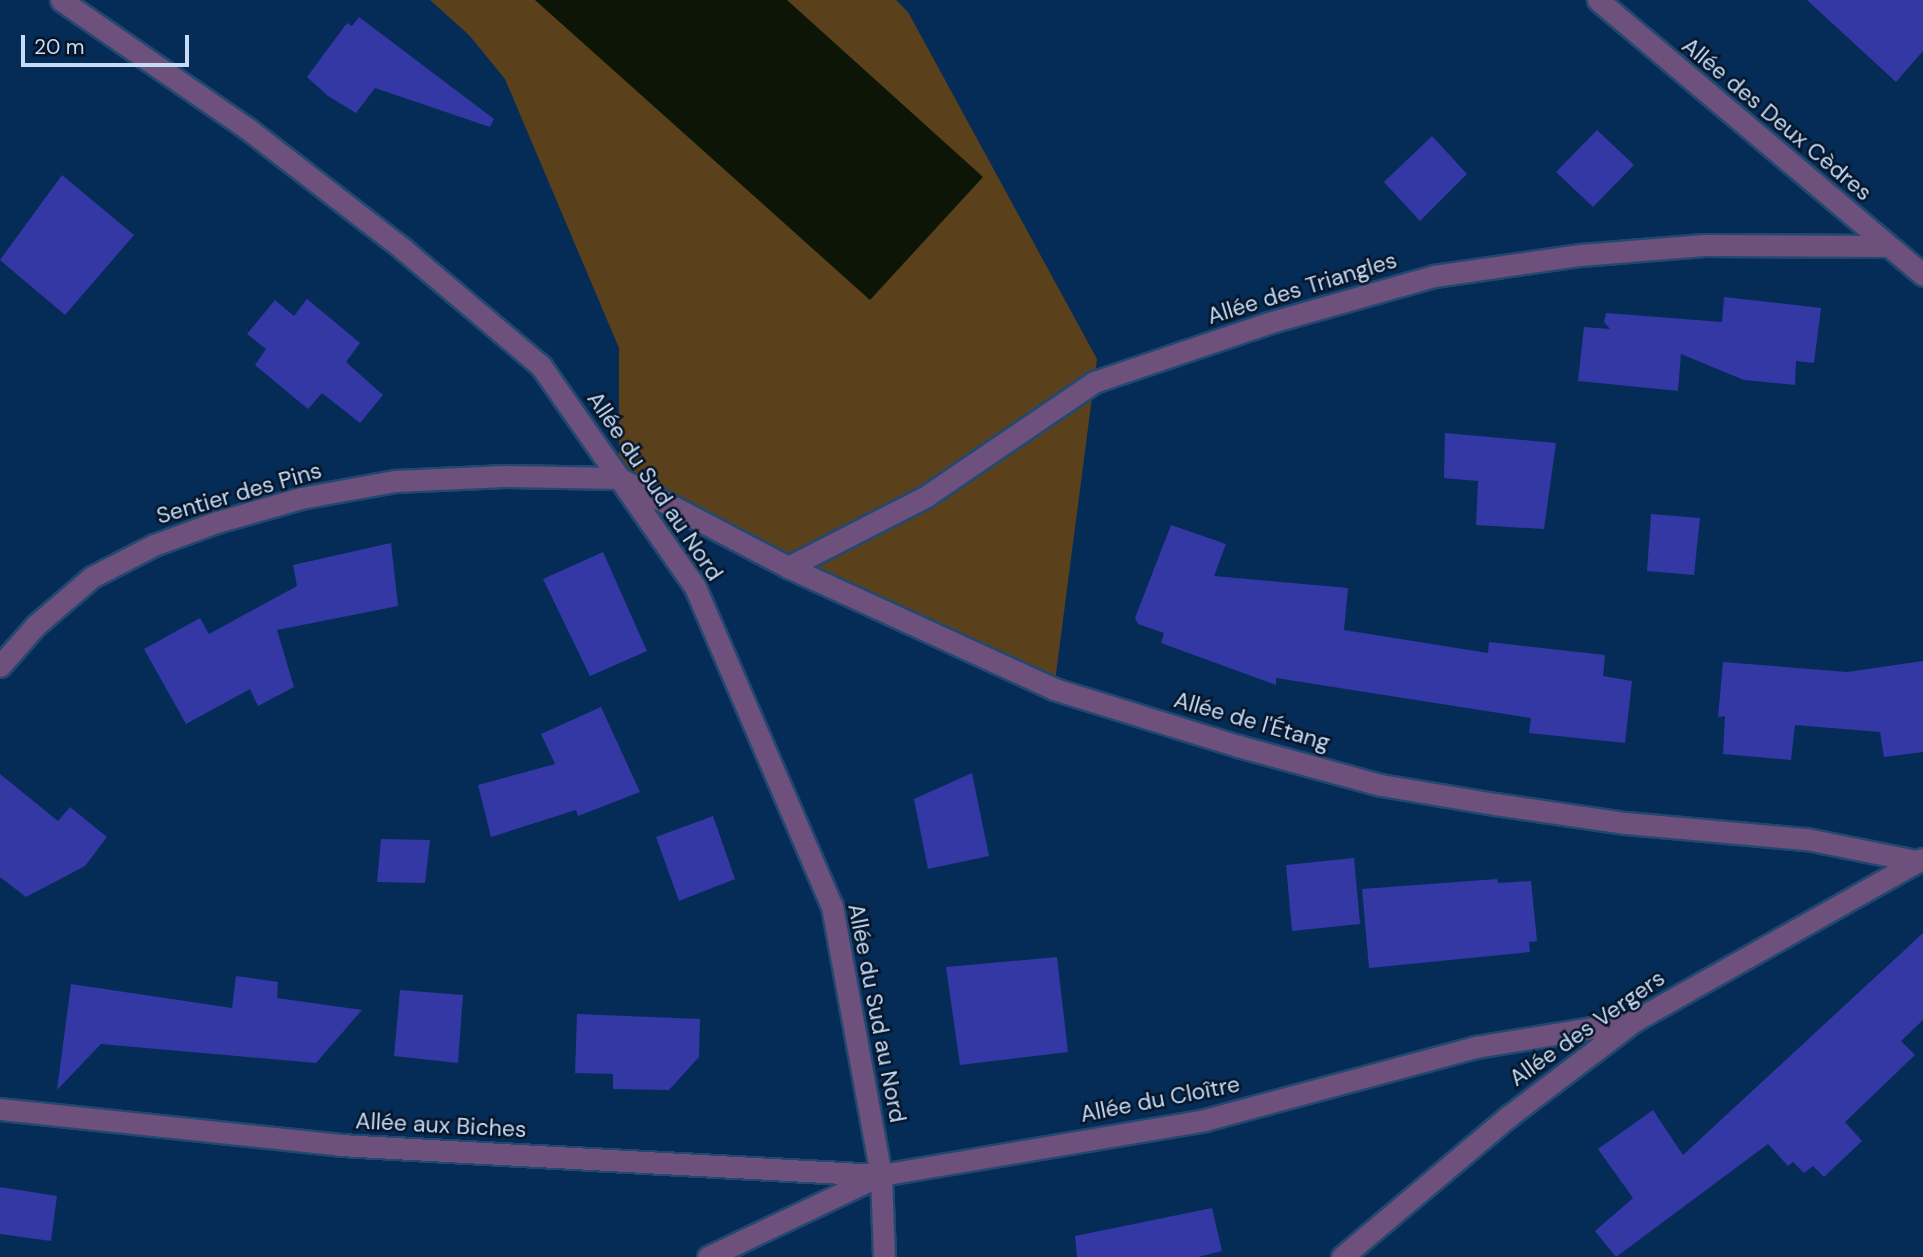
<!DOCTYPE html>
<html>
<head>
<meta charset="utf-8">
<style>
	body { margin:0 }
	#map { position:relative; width:1923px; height:1257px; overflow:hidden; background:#042c57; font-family:"DM Sans",sans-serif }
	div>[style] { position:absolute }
	.green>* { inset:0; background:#5a411c }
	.water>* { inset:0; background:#0c1506 }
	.building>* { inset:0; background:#3338a4 }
	.roads { filter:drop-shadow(2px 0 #234870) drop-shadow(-2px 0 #234870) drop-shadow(0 2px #234870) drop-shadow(0 -2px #234870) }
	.minor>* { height:21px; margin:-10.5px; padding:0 10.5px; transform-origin:10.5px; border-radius:10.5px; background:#6d507b }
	span { translate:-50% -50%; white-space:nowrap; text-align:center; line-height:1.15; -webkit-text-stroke:5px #061528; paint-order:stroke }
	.street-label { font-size:23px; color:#c5dbf6 }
	.scale { position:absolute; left:21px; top:35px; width:168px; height:32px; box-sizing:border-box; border:4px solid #c5dbf6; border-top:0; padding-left:9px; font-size:21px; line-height:24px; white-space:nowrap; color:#c5dbf6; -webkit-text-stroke:5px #061528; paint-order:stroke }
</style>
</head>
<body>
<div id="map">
	<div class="green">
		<i style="clip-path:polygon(430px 0,896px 0,908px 12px,1097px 359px,1054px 689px,619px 478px,619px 348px,505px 79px,469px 35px)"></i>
	</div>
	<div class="water">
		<i style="clip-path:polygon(535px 0,787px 0,983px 177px,870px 300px)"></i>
	</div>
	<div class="building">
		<i style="clip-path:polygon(1807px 0,1923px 0,1923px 51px,1896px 82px)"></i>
		<i style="clip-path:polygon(359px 17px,494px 119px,490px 127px,375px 88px,356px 113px,328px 96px,307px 77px,347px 23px,352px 26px)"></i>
		<i style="clip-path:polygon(1597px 130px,1634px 165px,1593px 207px,1556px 172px)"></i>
		<i style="clip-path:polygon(1432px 136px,1467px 174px,1420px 221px,1384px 182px)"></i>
		<i style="clip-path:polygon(62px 175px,134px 235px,65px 315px,0 260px)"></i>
		<i style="clip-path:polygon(1724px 297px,1821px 308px,1814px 363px,1796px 361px,1795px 385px,1744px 380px,1681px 354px,1678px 391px,1578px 381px,1584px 327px,1610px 329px,1604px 322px,1606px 313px,1722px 322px)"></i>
		<i style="clip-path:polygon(307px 299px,360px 343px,346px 362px,383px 395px,360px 423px,322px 393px,308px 409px,255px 365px,266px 349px,247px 334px,275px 300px,294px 316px)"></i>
		<i style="clip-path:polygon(1445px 433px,1556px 443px,1544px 529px,1476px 525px,1478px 481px,1444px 478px)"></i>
		<i style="clip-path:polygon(1651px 514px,1700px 518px,1694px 575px,1647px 571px)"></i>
		<i style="clip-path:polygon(1171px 525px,1226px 544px,1214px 576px,1348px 588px,1344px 630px,1488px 653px,1489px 642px,1605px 655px,1603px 676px,1632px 681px,1625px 743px,1529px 733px,1531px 718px,1276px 678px,1276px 685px,1161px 643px,1164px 633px,1138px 624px,1135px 618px)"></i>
		<i style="clip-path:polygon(391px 543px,398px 606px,277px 630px,294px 687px,258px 706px,250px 689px,186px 724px,144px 649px,200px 618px,209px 634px,297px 586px,293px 565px)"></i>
		<i style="clip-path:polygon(603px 552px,647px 651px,590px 676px,543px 579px)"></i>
		<i style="clip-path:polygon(1923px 661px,1923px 752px,1884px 757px,1880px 732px,1795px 725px,1791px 760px,1723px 754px,1725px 716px,1718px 717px,1723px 662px,1847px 672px)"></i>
		<i style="clip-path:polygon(601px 707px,640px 792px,578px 816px,576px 810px,491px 837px,478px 785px,555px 764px,541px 734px)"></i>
		<i style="clip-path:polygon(972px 773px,989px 856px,928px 869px,914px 799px)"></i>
		<i style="clip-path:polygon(0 774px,58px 821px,70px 807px,107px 837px,85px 866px,26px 897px,0 877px)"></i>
		<i style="clip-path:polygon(713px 816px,735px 879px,679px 901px,656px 837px)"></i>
		<i style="clip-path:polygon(381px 839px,430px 840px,425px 883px,377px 882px)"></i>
		<i style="clip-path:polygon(1354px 858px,1360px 924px,1292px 931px,1286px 865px)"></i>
		<i style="clip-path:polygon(1497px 879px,1498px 883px,1531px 881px,1537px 941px,1529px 942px,1530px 952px,1369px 968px,1362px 889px)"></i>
		<i style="clip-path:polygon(1923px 933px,1923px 1020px,1901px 1041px,1915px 1055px,1845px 1122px,1862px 1141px,1824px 1177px,1813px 1166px,1804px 1173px,1793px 1162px,1788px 1166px,1768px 1144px,1616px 1257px,1595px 1231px,1633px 1198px,1598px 1149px,1653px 1110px,1683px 1155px)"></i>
		<i style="clip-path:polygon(1057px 957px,1068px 1052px,960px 1065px,946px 967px)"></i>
		<i style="clip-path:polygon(236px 976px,278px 982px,277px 998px,362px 1010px,316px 1063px,101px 1044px,57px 1090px,71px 984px,232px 1008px)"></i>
		<i style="clip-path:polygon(400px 990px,463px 995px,458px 1063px,394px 1056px)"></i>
		<i style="clip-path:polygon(577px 1014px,700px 1019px,699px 1057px,669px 1090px,613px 1089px,613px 1074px,575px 1073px)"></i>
		<i style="clip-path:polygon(0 1187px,57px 1196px,51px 1241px,0 1234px)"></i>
		<i style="clip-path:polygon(1212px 1208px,1222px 1251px,1198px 1257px,1077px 1257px,1075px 1236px)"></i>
	</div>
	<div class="roads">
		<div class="minor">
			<i style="left:61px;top:0;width:227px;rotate:34.6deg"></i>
			<i style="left:248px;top:129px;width:196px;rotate:37.7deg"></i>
			<i style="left:403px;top:249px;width:181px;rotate:40.3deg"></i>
			<i style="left:541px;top:366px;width:269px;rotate:55.1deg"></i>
			<i style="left:695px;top:587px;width:347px;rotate:66.8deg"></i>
			<i style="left:832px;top:906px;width:273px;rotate:79.7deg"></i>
			<i style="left:881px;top:1175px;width:82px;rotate:87.9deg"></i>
			<i style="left:1598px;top:0;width:426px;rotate:40.2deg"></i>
			<i style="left:788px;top:567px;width:154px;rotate:-27.1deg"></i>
			<i style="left:925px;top:497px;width:204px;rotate:-34.2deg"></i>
			<i style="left:1094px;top:382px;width:184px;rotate:-18.7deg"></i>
			<i style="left:1268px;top:323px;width:173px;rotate:-15.8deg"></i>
			<i style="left:1434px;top:276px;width:148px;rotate:-8.2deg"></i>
			<i style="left:1580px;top:255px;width:125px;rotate:-4.6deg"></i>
			<i style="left:1705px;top:245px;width:182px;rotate:0.3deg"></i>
			<i style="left:0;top:666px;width:55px;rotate:-48.7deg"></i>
			<i style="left:36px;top:625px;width:74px;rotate:-40.6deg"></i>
			<i style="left:92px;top:577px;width:70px;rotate:-27.3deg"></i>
			<i style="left:154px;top:545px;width:67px;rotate:-20.1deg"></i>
			<i style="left:217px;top:522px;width:87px;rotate:-15.9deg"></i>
			<i style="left:301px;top:498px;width:96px;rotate:-10.3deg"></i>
			<i style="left:395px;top:481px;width:110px;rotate:-2.6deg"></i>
			<i style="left:505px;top:476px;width:114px;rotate:1deg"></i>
			<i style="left:619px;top:478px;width:191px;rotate:27.8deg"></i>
			<i style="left:788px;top:567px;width:293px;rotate:24.6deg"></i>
			<i style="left:1054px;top:689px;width:193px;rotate:17.2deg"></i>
			<i style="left:1238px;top:746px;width:148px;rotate:15.3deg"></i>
			<i style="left:1381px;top:785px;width:116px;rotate:9.5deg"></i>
			<i style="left:1495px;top:804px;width:132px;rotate:8.3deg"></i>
			<i style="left:1626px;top:823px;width:182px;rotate:5.1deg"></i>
			<i style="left:1807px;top:839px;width:111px;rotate:11.4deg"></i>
			<i style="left:0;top:1109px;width:342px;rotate:6deg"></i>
			<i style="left:340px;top:1145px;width:540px;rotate:3.19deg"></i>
			<i style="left:708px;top:1257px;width:191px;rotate:-25.4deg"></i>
			<i style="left:881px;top:1175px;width:329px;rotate:-9.6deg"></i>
			<i style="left:1205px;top:1120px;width:281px;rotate:-15.1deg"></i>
			<i style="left:1476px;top:1047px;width:160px;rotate:-9.3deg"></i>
			<i style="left:1342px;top:1257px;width:219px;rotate:-40.2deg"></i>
			<i style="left:1509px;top:1116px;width:157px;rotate:-37.2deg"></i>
			<i style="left:1634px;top:1021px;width:330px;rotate:-29.4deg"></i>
		</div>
	</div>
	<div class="street-label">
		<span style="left:1777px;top:119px;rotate:40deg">Allée des Deux Cèdres</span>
		<span style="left:1302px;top:288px;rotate:-17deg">Allée des Triangles</span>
		<span style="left:655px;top:486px;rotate:56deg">Allée du Sud au Nord</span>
		<span style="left:239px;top:493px;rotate:-16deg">Sentier des Pins</span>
		<span style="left:1252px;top:721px;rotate:16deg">Allée de l'Étang</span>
		<span style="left:877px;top:1013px;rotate:79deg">Allée du Sud au Nord</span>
		<span style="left:1587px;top:1028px;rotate:-35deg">Allée des Vergers</span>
		<span style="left:1160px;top:1099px;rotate:-11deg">Allée du Cloître</span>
		<span style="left:441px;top:1125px;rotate:3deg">Allée aux Biches</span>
	</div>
	<div class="scale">20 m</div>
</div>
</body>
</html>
